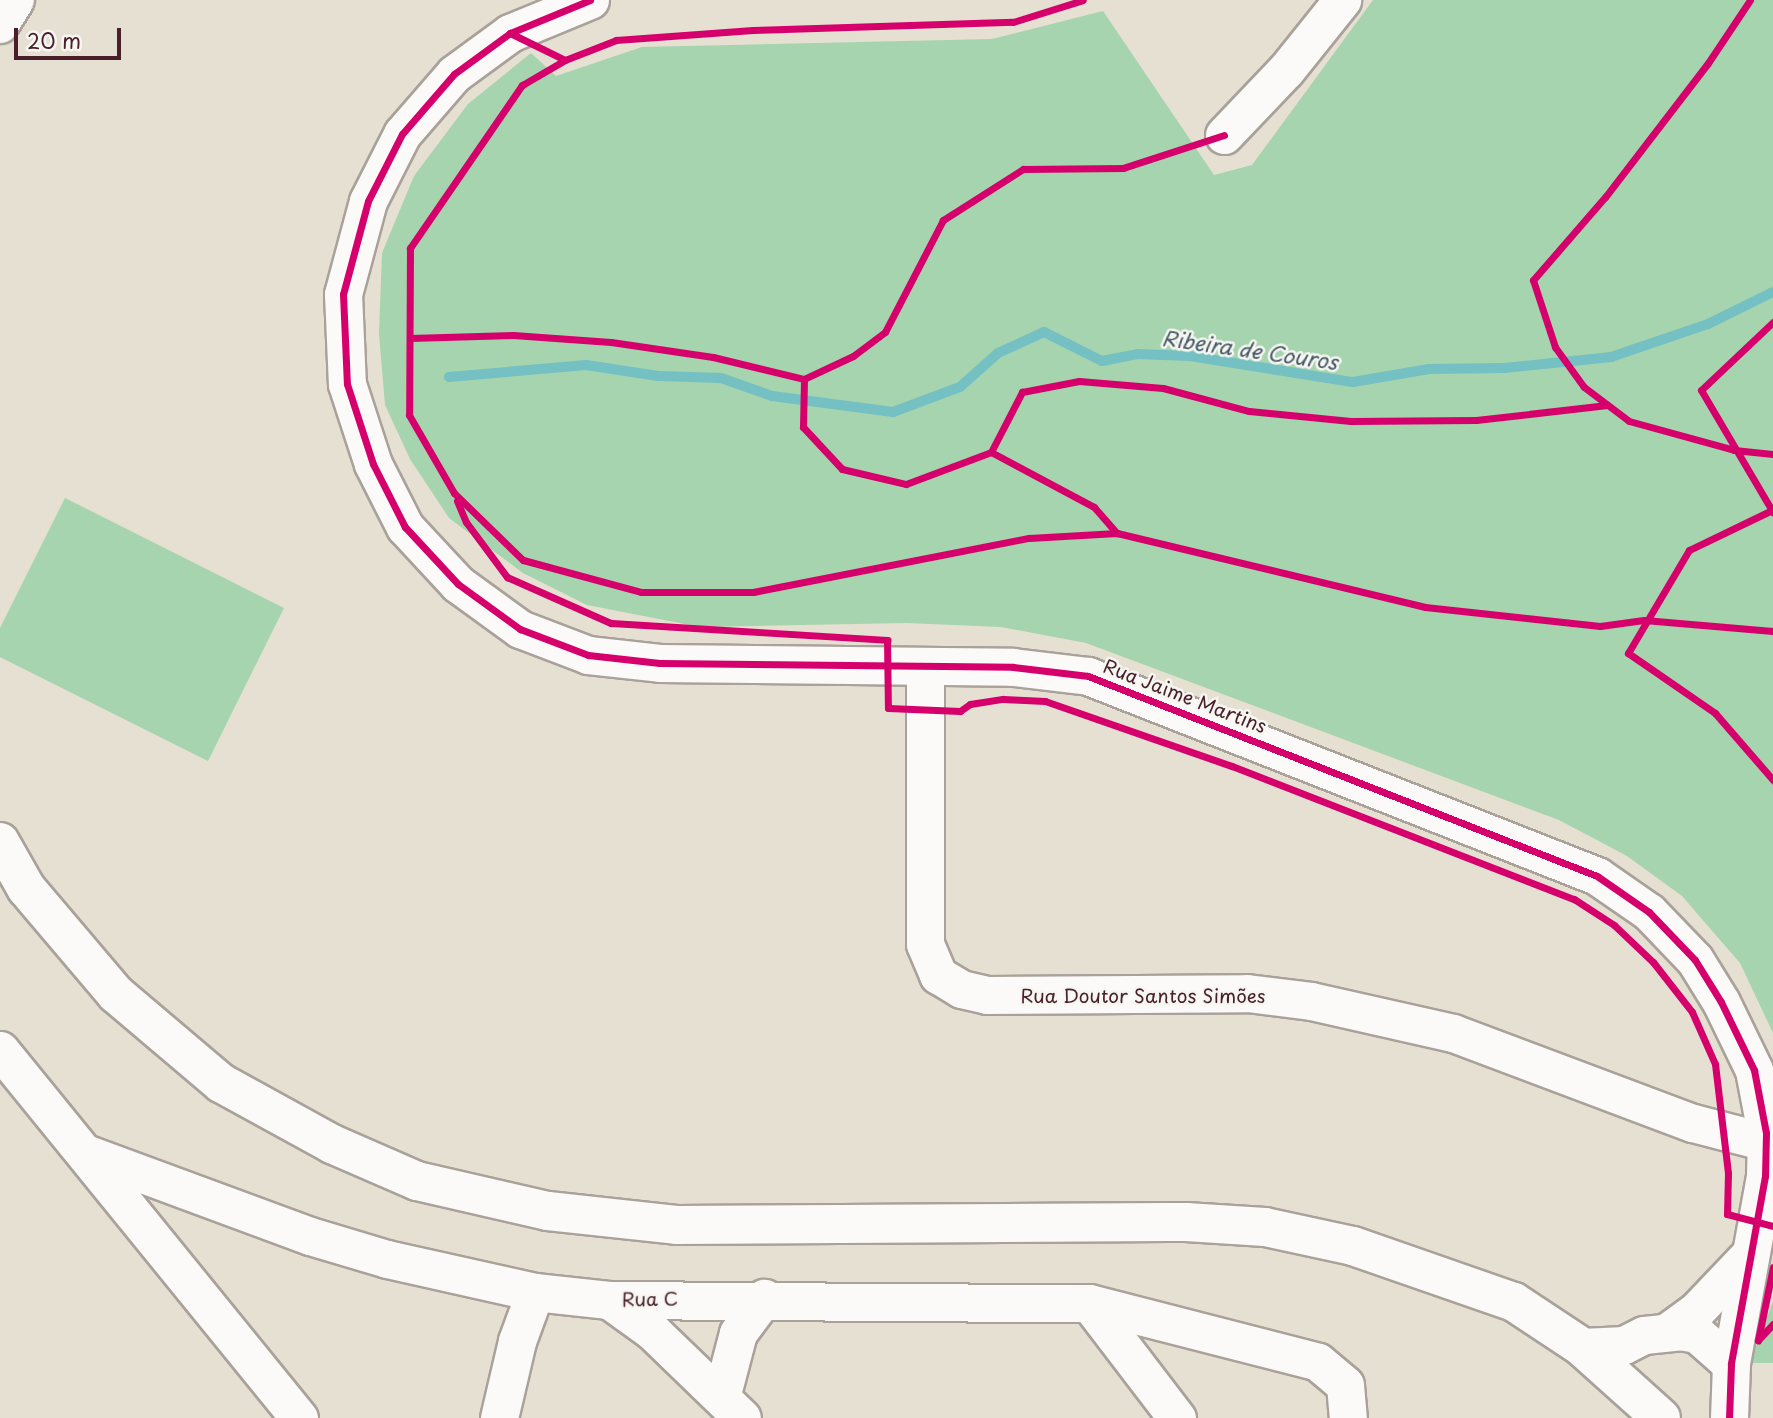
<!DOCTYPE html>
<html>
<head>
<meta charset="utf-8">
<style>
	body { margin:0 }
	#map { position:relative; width:1773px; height:1418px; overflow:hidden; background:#e5e0d1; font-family:"Playpen Sans",sans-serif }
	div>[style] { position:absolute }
	.green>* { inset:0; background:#a5d4ae }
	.stream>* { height:10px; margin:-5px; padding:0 5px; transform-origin:5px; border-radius:5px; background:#74c0c3 }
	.roads { filter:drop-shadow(2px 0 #a9a19a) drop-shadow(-2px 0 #a9a19a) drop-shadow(0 2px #a9a19a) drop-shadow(0 -2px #a9a19a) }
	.minor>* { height:37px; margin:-18.5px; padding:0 18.5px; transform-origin:18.5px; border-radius:18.5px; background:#fbfaf8 }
	.tertiary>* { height:38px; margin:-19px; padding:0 19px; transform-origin:19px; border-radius:19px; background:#fbfaf8 }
	.cycleway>* { height:7px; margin:-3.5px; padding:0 3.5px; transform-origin:3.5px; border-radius:3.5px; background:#d6006c }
	span { translate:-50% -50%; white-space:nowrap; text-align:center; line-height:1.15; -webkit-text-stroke:5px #f6f6f2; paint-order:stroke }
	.street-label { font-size:19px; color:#4a1f2b }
	.water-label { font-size:21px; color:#475a65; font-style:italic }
	.scale { position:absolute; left:14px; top:28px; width:107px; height:32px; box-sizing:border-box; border:4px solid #4a1f2b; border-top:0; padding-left:9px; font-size:21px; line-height:24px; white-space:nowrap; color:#4a1f2b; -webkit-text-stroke:5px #f6f6f2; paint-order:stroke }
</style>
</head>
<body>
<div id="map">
	<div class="green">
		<i style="clip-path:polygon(1373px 0,1773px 0,1773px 1033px,1740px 963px,1682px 896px,1627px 856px,1559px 820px,1086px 643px,1001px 627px,907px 623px,700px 627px,587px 605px,523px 573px,449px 518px,410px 459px,385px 405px,379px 334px,382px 253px,414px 176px,468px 104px,531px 53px,556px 76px,642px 47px,992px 39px,1103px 11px,1214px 175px,1252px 165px)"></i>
		<i style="clip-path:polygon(65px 498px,284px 608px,208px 761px,0 657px,0 628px)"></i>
		<i style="clip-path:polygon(1773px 1301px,1773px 1363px,1750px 1363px)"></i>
	</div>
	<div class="stream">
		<i style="left:449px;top:377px;width:138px;rotate:-5deg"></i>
		<i style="left:586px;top:365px;width:73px;rotate:8.7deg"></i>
		<i style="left:658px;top:376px;width:63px;rotate:1.8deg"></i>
		<i style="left:721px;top:378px;width:54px;rotate:19.4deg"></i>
		<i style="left:772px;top:396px;width:122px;rotate:7.5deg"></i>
		<i style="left:893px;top:412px;width:72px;rotate:-20.5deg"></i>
		<i style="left:960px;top:387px;width:51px;rotate:-41.8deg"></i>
		<i style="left:998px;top:353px;width:51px;rotate:-24.5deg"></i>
		<i style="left:1044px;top:332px;width:65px;rotate:26.6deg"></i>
		<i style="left:1102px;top:361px;width:36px;rotate:-11deg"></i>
		<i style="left:1137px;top:354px;width:53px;rotate:2.2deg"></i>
		<i style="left:1190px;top:356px;width:165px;rotate:9.1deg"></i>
		<i style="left:1353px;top:382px;width:77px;rotate:-9.7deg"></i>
		<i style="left:1429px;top:369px;width:76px;rotate:-0.8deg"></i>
		<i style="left:1505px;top:368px;width:107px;rotate:-5.9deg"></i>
		<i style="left:1611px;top:357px;width:102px;rotate:-18.8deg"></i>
		<i style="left:1708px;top:324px;width:72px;rotate:-26.2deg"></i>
	</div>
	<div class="roads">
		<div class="minor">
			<i style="left:590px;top:0;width:87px;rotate:157.6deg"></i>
			<i style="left:510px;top:33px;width:69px;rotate:143.8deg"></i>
			<i style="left:454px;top:74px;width:79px;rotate:130.9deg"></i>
			<i style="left:402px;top:134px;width:75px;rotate:116.9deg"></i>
			<i style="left:368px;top:201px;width:96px;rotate:105deg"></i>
			<i style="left:343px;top:294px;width:90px;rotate:87.5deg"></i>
			<i style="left:347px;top:384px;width:84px;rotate:72deg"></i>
			<i style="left:373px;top:464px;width:71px;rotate:63.1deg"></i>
			<i style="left:405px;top:527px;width:78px;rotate:47.1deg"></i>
			<i style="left:458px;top:584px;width:77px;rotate:36deg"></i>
			<i style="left:520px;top:629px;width:73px;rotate:20.9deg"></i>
			<i style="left:588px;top:655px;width:72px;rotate:6.3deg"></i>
			<i style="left:660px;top:663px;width:353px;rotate:0.6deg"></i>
			<i style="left:1013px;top:667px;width:76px;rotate:6.8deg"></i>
			<i style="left:1088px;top:676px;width:547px;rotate:21.45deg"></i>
			<i style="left:1597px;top:876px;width:63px;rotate:34.7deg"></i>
			<i style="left:1649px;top:912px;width:66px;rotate:46.2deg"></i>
			<i style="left:1695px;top:960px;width:49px;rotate:58.2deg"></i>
			<i style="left:1721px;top:1002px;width:76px;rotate:64.1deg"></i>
			<i style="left:1754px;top:1070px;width:64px;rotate:79.2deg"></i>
			<i style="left:1766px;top:1133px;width:43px;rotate:91.3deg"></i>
			<i style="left:1765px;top:1176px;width:191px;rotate:100.3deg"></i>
			<i style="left:1731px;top:1364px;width:54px;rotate:92.1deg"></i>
			<i style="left:1224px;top:135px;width:90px;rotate:-46.4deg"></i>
			<i style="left:1286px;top:70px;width:90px;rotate:-51.3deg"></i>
			<i style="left:925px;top:667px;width:277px;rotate:90deg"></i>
			<i style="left:925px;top:944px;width:34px;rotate:67deg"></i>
			<i style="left:938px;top:975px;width:27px;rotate:31deg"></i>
			<i style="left:961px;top:989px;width:27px;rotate:13deg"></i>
			<i style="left:987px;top:995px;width:260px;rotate:-0.4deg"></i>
			<i style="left:1247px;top:993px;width:64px;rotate:7.1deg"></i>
			<i style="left:1311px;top:1001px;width:146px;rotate:12.7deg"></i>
			<i style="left:1453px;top:1033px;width:256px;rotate:20.6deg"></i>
			<i style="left:1693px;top:1123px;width:75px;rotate:14.6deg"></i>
			<i style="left:0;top:1050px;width:474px;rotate:50.9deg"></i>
			<i style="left:88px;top:1154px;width:237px;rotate:20.3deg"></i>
			<i style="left:310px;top:1236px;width:80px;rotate:16.6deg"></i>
			<i style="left:387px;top:1259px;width:152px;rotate:12.6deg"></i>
			<i style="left:535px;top:1292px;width:74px;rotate:6.2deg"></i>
			<i style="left:609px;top:1300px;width:480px;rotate:0.4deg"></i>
			<i style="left:1089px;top:1303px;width:145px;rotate:52.6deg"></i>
			<i style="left:609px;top:1300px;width:53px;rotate:35.8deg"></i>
			<i style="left:652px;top:1331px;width:125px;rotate:44deg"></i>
			<i style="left:1089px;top:1303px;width:236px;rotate:14.4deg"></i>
			<i style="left:1318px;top:1362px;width:35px;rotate:40deg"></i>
			<i style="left:1345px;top:1385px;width:33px;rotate:85deg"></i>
			<i style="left:1667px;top:1332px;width:36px;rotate:-36deg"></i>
			<i style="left:1696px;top:1311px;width:79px;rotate:-46.5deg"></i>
			<i style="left:1582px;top:1347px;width:42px;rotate:-2.7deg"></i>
			<i style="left:1624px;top:1345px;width:22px;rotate:-27deg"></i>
			<i style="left:1644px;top:1335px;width:36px;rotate:-6deg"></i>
			<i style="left:1680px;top:1331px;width:17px;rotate:10deg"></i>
			<i style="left:1697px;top:1334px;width:45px;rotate:41.4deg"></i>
			<i style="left:722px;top:1394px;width:63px;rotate:-75.3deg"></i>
			<i style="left:738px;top:1333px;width:44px;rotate:-53.4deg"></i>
			<i style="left:499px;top:1418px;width:79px;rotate:-76.8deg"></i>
			<i style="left:517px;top:1341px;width:52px;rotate:-69.8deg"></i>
		</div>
		<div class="tertiary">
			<i style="left:0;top:24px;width:28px;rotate:-58deg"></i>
			<i style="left:0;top:842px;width:53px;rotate:60.5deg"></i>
			<i style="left:26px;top:888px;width:139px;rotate:49.7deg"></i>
			<i style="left:116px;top:994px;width:138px;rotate:40.3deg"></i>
			<i style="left:221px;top:1083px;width:127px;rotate:28.8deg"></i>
			<i style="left:332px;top:1144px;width:93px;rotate:23.5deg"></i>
			<i style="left:417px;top:1181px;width:134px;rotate:12.9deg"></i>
			<i style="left:548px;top:1211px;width:129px;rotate:6.2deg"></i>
			<i style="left:676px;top:1225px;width:510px;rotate:-0.34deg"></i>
			<i style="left:1186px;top:1222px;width:79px;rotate:3.6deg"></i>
			<i style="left:1265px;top:1227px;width:90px;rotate:12.2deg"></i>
			<i style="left:1353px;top:1246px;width:170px;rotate:19.2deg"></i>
			<i style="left:1514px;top:1302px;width:82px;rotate:33.5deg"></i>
			<i style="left:1582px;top:1347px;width:106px;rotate:41.9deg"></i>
		</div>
	</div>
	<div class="cycleway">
		<i style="left:590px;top:0;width:87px;rotate:157.6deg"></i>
		<i style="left:510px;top:33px;width:69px;rotate:143.8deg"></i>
		<i style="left:454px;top:74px;width:79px;rotate:130.9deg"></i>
		<i style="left:402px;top:134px;width:75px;rotate:116.9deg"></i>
		<i style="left:368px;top:201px;width:96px;rotate:105deg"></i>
		<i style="left:343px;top:294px;width:90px;rotate:87.5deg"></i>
		<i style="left:347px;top:384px;width:84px;rotate:72deg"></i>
		<i style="left:373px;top:464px;width:71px;rotate:63.1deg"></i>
		<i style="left:405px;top:527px;width:78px;rotate:47.1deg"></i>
		<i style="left:458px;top:584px;width:77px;rotate:36deg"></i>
		<i style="left:520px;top:629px;width:73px;rotate:20.9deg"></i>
		<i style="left:588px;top:655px;width:72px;rotate:6.3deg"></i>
		<i style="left:660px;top:663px;width:353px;rotate:0.6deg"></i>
		<i style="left:1013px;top:667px;width:76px;rotate:6.8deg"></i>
		<i style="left:1088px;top:676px;width:547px;rotate:21.45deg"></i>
		<i style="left:1597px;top:876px;width:63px;rotate:34.7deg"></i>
		<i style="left:1649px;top:912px;width:66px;rotate:46.2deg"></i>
		<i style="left:1695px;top:960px;width:49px;rotate:58.2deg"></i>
		<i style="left:1721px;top:1002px;width:76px;rotate:64.1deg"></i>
		<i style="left:1754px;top:1070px;width:64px;rotate:79.2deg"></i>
		<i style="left:1766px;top:1133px;width:43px;rotate:91.3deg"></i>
		<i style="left:1765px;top:1176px;width:191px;rotate:100.3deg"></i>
		<i style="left:1731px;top:1364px;width:54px;rotate:92.1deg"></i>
		<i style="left:1750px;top:0;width:76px;rotate:123.7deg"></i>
		<i style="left:1708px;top:63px;width:169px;rotate:127.5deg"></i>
		<i style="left:1605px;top:197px;width:110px;rotate:130.9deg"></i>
		<i style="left:1533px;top:280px;width:71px;rotate:71.8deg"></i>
		<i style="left:1555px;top:347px;width:49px;rotate:54.1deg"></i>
		<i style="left:1584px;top:387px;width:56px;rotate:37.1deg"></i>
		<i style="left:1629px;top:421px;width:109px;rotate:15.4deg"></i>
		<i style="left:1734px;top:450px;width:39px;rotate:6deg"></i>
		<i style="left:510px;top:33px;width:61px;rotate:26.1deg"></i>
		<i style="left:565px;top:60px;width:55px;rotate:-21.4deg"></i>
		<i style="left:616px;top:40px;width:137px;rotate:-4.2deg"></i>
		<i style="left:753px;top:30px;width:260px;rotate:-1.8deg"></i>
		<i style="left:1013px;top:22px;width:73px;rotate:-17.4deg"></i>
		<i style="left:565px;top:60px;width:50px;rotate:149.8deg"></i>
		<i style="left:522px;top:85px;width:198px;rotate:124.5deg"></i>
		<i style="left:410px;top:248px;width:167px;rotate:90.3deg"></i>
		<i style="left:409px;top:415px;width:90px;rotate:60deg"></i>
		<i style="left:454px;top:493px;width:96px;rotate:44.2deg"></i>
		<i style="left:523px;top:560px;width:122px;rotate:15.2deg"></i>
		<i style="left:641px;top:592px;width:112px"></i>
		<i style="left:753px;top:592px;width:281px;rotate:-11.1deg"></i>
		<i style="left:1029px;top:538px;width:88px;rotate:-3.3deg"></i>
		<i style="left:1117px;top:533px;width:317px;rotate:13.5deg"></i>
		<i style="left:1425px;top:607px;width:176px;rotate:6.2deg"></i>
		<i style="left:1600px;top:626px;width:44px;rotate:-7.8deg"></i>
		<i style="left:1644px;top:620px;width:129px;rotate:4.9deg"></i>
		<i style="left:1224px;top:135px;width:106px;rotate:161.9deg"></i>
		<i style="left:1123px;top:168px;width:100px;rotate:179.4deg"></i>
		<i style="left:1023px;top:169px;width:95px;rotate:147.5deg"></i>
		<i style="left:943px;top:220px;width:126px;rotate:117.4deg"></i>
		<i style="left:885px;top:332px;width:40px;rotate:143deg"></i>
		<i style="left:853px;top:356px;width:54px;rotate:154.9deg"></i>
		<i style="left:804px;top:379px;width:48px;rotate:91.2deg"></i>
		<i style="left:803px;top:427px;width:57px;rotate:47.1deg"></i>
		<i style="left:842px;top:469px;width:66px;rotate:13.2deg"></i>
		<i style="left:906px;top:484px;width:91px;rotate:-20.6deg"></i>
		<i style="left:991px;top:452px;width:68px;rotate:-62.7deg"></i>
		<i style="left:1022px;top:392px;width:58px;rotate:-10.9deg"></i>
		<i style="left:1079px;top:381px;width:84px;rotate:4.8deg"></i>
		<i style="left:1163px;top:388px;width:89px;rotate:15deg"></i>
		<i style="left:1249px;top:411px;width:102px;rotate:5.6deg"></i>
		<i style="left:1351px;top:421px;width:125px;rotate:-0.5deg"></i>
		<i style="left:1476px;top:420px;width:132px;rotate:-6.5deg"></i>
		<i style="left:1773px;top:322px;width:99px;rotate:136.6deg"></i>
		<i style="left:1701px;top:390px;width:142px;rotate:59.5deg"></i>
		<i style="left:410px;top:338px;width:103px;rotate:-1.7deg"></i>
		<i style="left:513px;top:335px;width:98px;rotate:4.1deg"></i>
		<i style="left:611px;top:342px;width:103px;rotate:8.4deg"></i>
		<i style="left:713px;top:357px;width:94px;rotate:13.6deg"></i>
		<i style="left:991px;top:452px;width:117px;rotate:28.1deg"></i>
		<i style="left:1094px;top:507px;width:35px;rotate:49deg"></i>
		<i style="left:457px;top:501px;width:23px;rotate:67deg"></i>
		<i style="left:466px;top:522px;width:69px;rotate:53.3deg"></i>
		<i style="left:507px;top:577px;width:114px;rotate:23.9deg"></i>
		<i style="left:611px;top:623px;width:277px;rotate:3.5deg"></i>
		<i style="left:887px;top:640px;width:68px;rotate:89.2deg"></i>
		<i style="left:888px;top:708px;width:72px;rotate:2.4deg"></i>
		<i style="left:960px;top:711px;width:12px;rotate:-35deg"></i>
		<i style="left:970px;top:704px;width:33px;rotate:-9deg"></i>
		<i style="left:1003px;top:699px;width:42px;rotate:2.7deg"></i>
		<i style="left:1045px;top:701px;width:198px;rotate:19.2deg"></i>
		<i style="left:1232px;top:766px;width:367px;rotate:21.3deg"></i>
		<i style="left:1574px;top:899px;width:48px;rotate:33deg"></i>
		<i style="left:1614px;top:925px;width:54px;rotate:43.5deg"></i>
		<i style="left:1653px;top:962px;width:63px;rotate:52deg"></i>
		<i style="left:1692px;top:1012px;width:57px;rotate:66.1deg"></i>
		<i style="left:1715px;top:1064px;width:110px;rotate:83.2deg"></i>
		<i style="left:1728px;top:1173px;width:41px;rotate:91.4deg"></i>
		<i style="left:1727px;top:1214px;width:48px;rotate:14.6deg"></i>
		<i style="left:1770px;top:511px;width:90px;rotate:154.3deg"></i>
		<i style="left:1689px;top:550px;width:120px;rotate:120.6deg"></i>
		<i style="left:1628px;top:653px;width:106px;rotate:34.6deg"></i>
		<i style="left:1715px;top:713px;width:89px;rotate:49.1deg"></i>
		<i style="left:1773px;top:1267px;width:75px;rotate:101.6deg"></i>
		<i style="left:1758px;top:1340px;width:22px;rotate:-47deg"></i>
	</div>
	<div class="street-label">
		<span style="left:1185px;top:696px;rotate:21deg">Rua Jaime Martins</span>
		<span style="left:1143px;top:996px">Rua Doutor Santos Simões</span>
		<span style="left:650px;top:1299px;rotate:-1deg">Rua C</span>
	</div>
	<div class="water-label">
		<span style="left:1250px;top:349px;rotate:8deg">Ribeira de Couros</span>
	</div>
	<div class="scale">20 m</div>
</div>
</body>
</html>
